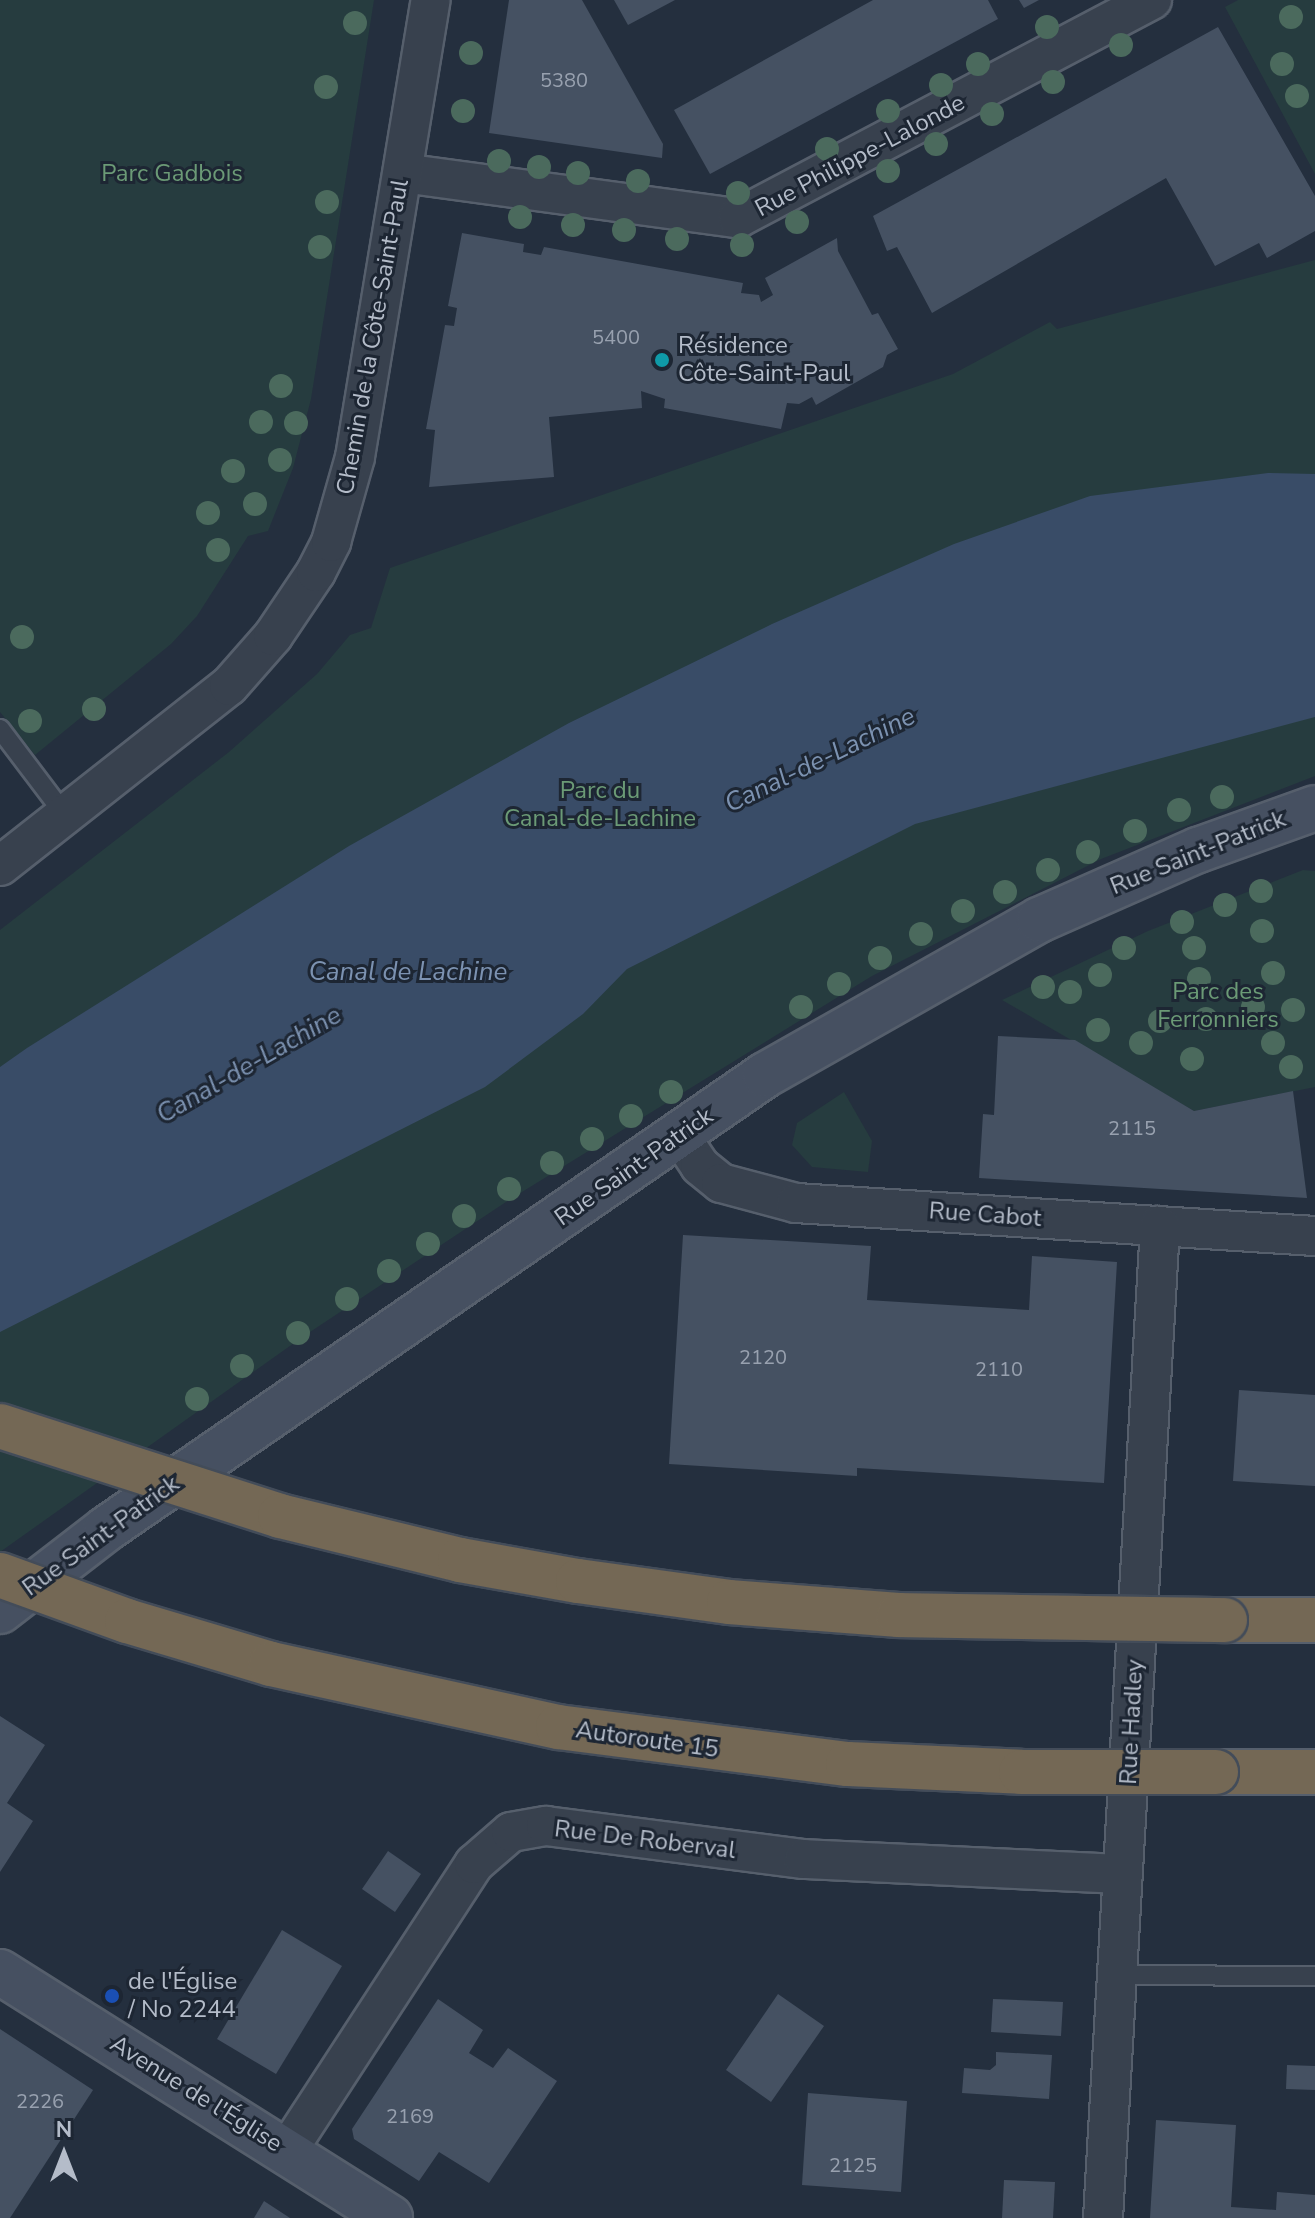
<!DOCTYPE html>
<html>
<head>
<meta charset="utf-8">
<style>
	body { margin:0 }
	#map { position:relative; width:1315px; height:2218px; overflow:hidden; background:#242f3e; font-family:"Nunito Sans",sans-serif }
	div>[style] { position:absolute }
	.green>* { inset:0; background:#263c3f }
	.water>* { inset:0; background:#394c67 }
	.building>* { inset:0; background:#455162 }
	.roads { filter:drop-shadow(2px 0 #565f6c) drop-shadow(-2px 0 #565f6c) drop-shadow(0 2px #565f6c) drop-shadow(0 -2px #565f6c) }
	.service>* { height:18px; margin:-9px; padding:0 9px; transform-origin:9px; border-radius:9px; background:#38414e }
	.minor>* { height:38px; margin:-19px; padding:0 19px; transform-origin:19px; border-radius:19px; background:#38414e }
	.secondary>* { height:44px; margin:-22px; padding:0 22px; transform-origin:22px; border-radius:22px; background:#465061 }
	.motorway>* { height:44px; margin:-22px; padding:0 22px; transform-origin:22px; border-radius:22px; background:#746855 }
	.bridges { filter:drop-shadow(2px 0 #434c59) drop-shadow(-2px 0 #434c59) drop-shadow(0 2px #434c59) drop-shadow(0 -2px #434c59) }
	.motorway-bridge>* { height:44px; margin:-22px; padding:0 22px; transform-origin:22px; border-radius:22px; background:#746855 }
	.trees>* { width:24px; height:24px; margin:-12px; border-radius:50%; background:#4b6a5d }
	.dots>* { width:22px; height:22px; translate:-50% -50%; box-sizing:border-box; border:4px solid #1d2633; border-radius:50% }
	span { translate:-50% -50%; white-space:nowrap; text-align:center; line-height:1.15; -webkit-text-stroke:6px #1d2633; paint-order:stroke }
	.number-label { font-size:20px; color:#98a1af }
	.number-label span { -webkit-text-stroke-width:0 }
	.street-label { font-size:24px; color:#b4bcc9 }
	.park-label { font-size:24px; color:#6b9a76 }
	.poi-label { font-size:24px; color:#b4bcc9 }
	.left { translate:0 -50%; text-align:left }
	.water-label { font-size:26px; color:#7c92b1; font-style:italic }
	.north { position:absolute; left:24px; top:2114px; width:80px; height:80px; -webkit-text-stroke:6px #1d2633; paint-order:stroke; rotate:0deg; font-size:22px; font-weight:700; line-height:32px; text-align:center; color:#b4bcc9 }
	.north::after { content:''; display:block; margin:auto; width:28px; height:36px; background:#b4bcc9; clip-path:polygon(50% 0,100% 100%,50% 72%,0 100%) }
</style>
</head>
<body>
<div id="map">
	<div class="green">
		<i style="clip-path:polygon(0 0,374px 0,311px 399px,293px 468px,268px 531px,248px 536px,197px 616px,171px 644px,35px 755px,0 712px)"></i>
		<i style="clip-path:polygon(1238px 0,1315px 0,1315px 174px,1225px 7px)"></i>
		<i style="clip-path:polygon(1315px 260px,1315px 776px,1101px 859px,872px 976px,509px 1200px,304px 1336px,0 1552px,0 930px,229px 752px,317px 674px,350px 635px,371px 628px,390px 568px,953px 374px,1050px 322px,1057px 329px)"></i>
		<i style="clip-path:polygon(1303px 870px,1315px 871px,1315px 1087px,1194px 1111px,1002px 1000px,1148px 931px)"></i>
		<i style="clip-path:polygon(844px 1092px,872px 1141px,868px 1172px,812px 1167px,792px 1145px,797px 1123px)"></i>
	</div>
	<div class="water">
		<i style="clip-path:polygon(1268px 473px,1315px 474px,1315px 717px,915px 824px,627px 969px,583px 1014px,485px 1087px,0 1332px,0 1067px,27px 1048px,349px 846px,569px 723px,772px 624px,954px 544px,1090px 496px)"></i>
	</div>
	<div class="building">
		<i style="clip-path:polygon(509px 0,582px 0,663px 144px,662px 158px,489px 133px)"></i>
		<i style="clip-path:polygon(614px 0,675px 0,628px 25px)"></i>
		<i style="clip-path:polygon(873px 0,988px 0,998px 19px,710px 174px,674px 110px)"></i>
		<i style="clip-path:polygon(1019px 0,1039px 0,1024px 8px)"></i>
		<i style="clip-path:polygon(1218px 27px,1315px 196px,1315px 231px,1267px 258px,1259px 243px,1215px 266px,1166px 178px,932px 313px,897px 247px,887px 251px,873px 216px)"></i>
		<i style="clip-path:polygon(462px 233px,524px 244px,523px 252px,541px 255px,544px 247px,743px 283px,741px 293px,759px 295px,761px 302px,773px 295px,765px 278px,837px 238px,838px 251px,872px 315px,878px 313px,898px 349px,887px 355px,883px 367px,816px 405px,812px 397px,799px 404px,787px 403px,781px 429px,664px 408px,665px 399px,641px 391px,642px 408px,549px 417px,554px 477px,429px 487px,435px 430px,426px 429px,445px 325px,454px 326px,457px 308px,448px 306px)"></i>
		<i style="clip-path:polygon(998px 1036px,1075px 1040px,1194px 1111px,1293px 1091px,1307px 1198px,979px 1178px,983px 1114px,994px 1115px)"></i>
		<i style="clip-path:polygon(683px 1235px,871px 1246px,867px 1300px,1029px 1310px,1032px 1256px,1117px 1262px,1104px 1483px,857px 1468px,857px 1476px,669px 1464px)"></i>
		<i style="clip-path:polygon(1239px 1390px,1315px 1395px,1315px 1486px,1233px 1481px)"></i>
		<i style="clip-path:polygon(0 1716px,45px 1745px,7px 1803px,33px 1821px,0 1872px)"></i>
		<i style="clip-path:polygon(388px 1851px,421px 1874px,395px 1912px,362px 1889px)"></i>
		<i style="clip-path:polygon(282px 1930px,342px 1966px,276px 2074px,217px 2039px)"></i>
		<i style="clip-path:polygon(778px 1994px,824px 2026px,771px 2102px,726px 2070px)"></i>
		<i style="clip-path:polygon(438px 1999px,483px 2030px,469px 2053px,493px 2068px,508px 2048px,557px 2081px,489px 2183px,439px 2152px,419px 2181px,354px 2139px,352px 2129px)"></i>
		<i style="clip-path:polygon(993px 1999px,1063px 2002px,1061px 2036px,991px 2032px)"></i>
		<i style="clip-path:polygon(0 2029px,93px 2090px,10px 2218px,0 2218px)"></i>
		<i style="clip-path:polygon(996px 2052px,1052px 2055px,1049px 2099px,962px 2093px,964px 2068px,990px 2070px,996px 2065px)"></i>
		<i style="clip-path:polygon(1287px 2065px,1315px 2066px,1315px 2090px,1286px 2089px)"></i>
		<i style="clip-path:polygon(808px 2093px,907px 2101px,901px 2192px,802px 2185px)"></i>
		<i style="clip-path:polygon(1156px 2120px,1236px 2125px,1231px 2207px,1276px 2210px,1277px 2192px,1315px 2195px,1315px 2218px,1150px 2218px)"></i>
		<i style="clip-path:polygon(1004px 2180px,1055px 2182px,1053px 2218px,1002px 2218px)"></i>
		<i style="clip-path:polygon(264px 2201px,290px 2218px,254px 2218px)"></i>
	</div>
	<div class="roads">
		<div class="service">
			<i style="left:0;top:729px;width:108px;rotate:52.9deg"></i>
			<i style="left:1117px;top:1975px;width:198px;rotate:0.3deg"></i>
		</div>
		<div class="minor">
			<i style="left:403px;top:173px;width:338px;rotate:7.7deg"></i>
			<i style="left:738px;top:218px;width:468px;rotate:-27.8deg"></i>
			<i style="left:0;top:866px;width:291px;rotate:-38.2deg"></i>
			<i style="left:229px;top:686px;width:67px;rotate:-48.7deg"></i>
			<i style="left:273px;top:636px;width:77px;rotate:-56.1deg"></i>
			<i style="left:316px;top:572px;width:34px;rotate:-63deg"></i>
			<i style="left:331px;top:542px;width:88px;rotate:-74.2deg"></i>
			<i style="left:355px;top:457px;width:463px;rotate:-80.6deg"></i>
			<i style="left:680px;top:1136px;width:36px;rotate:56deg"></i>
			<i style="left:700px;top:1166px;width:27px;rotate:39deg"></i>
			<i style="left:721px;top:1183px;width:78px;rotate:14.9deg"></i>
			<i style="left:796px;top:1203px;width:520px;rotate:3.64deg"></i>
			<i style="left:287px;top:2151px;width:343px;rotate:-56.9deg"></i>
			<i style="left:474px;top:1864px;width:49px;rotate:-40.9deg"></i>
			<i style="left:511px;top:1832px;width:36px;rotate:-10deg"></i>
			<i style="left:546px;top:1826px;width:260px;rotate:7.3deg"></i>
			<i style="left:804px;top:1859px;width:319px;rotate:2.7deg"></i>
			<i style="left:1103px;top:2218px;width:994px;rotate:-86.71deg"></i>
		</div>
		<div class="secondary">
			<i style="left:0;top:1611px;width:134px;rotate:-37.7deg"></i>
			<i style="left:106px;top:1529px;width:800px;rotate:-34.56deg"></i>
			<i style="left:765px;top:1075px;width:315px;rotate:-29.5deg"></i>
			<i style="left:1039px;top:920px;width:174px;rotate:-23.8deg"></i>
			<i style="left:1198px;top:850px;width:124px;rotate:-19.7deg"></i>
			<i style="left:0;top:1972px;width:461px;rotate:32.2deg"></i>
		</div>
		<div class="motorway">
			<i style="left:1225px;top:1620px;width:90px"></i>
			<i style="left:1216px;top:1772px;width:99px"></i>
		</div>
	</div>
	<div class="bridges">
		<div class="motorway-bridge">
			<i style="left:0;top:1426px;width:294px;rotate:17.8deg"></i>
			<i style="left:280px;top:1516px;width:185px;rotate:13.7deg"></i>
			<i style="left:460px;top:1560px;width:120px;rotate:10.1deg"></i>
			<i style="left:578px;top:1581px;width:152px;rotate:7.9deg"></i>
			<i style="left:729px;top:1602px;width:170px;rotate:4.4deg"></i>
			<i style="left:899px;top:1615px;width:326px;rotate:0.9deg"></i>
			<i style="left:0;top:1575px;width:135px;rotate:19.9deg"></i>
			<i style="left:127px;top:1621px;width:150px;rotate:16.6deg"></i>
			<i style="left:271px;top:1664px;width:294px;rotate:12.4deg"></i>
			<i style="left:558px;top:1727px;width:292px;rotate:7.3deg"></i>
			<i style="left:848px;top:1764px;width:173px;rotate:2.6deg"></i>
			<i style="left:1021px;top:1772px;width:195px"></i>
		</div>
	</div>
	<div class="trees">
		<i style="left:1291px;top:17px"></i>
		<i style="left:355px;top:23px"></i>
		<i style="left:1047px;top:27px"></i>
		<i style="left:1121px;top:45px"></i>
		<i style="left:471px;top:53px"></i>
		<i style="left:978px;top:64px"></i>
		<i style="left:1282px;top:64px"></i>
		<i style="left:1053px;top:82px"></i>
		<i style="left:941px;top:85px"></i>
		<i style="left:326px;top:87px"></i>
		<i style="left:1297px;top:96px"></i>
		<i style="left:463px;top:111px"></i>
		<i style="left:888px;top:111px"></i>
		<i style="left:992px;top:114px"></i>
		<i style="left:936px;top:144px"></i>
		<i style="left:827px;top:149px"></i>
		<i style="left:499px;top:161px"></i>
		<i style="left:539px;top:167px"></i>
		<i style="left:888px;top:171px"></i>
		<i style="left:578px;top:173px"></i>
		<i style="left:638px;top:181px"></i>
		<i style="left:738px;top:193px"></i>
		<i style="left:327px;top:202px"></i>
		<i style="left:520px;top:217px"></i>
		<i style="left:797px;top:222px"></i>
		<i style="left:573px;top:225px"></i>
		<i style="left:624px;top:230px"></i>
		<i style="left:677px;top:239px"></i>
		<i style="left:742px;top:245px"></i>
		<i style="left:320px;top:247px"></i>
		<i style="left:281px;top:386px"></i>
		<i style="left:261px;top:422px"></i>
		<i style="left:296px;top:423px"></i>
		<i style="left:280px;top:460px"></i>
		<i style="left:233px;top:471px"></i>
		<i style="left:255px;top:504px"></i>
		<i style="left:208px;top:513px"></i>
		<i style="left:218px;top:550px"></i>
		<i style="left:22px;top:637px"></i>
		<i style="left:94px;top:709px"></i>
		<i style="left:30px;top:721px"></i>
		<i style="left:1222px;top:797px"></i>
		<i style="left:1179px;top:810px"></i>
		<i style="left:1135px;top:831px"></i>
		<i style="left:1088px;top:852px"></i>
		<i style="left:1048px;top:870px"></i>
		<i style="left:1261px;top:891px"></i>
		<i style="left:1005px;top:892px"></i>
		<i style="left:1225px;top:905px"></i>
		<i style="left:963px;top:911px"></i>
		<i style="left:1182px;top:922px"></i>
		<i style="left:1262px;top:931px"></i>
		<i style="left:921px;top:934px"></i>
		<i style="left:1124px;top:948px"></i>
		<i style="left:1194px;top:948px"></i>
		<i style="left:880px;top:958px"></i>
		<i style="left:1273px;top:973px"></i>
		<i style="left:1100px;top:975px"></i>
		<i style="left:1199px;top:979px"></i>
		<i style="left:839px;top:984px"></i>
		<i style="left:1043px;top:987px"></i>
		<i style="left:1070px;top:992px"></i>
		<i style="left:801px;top:1007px"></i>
		<i style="left:1253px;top:1007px"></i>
		<i style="left:1293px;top:1010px"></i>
		<i style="left:1206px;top:1019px"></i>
		<i style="left:1160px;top:1021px"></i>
		<i style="left:1098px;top:1030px"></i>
		<i style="left:1141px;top:1043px"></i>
		<i style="left:1273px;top:1043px"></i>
		<i style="left:1192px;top:1059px"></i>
		<i style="left:1291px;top:1067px"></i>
		<i style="left:671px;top:1092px"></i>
		<i style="left:631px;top:1116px"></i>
		<i style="left:592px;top:1139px"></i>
		<i style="left:552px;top:1163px"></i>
		<i style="left:509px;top:1189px"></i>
		<i style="left:464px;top:1216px"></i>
		<i style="left:428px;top:1244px"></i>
		<i style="left:389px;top:1271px"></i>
		<i style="left:347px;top:1299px"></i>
		<i style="left:298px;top:1333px"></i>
		<i style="left:242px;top:1366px"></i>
		<i style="left:197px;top:1399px"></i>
	</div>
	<div class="dots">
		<i style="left:662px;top:360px;background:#0f9aa8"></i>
		<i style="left:112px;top:1996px;background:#1a4fb4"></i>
	</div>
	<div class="number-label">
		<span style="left:564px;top:80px">5380</span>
		<span style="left:616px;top:337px">5400</span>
		<span style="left:1132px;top:1128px">2115</span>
		<span style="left:763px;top:1357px">2120</span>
		<span style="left:999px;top:1369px">2110</span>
		<span style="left:40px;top:2101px">2226</span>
		<span style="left:410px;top:2116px">2169</span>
		<span style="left:853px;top:2165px">2125</span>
	</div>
	<div class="street-label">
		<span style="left:860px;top:156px;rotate:-28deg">Rue Philippe-Lalonde</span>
		<span style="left:373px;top:337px;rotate:-80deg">Chemin de la Côte-Saint-Paul</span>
		<span style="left:1198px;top:853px;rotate:-22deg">Rue Saint-Patrick</span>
		<span style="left:634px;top:1167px;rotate:-35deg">Rue Saint-Patrick</span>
		<span style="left:985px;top:1215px;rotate:4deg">Rue Cabot</span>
		<span style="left:101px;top:1536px;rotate:-36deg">Rue Saint-Patrick</span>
		<span style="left:1132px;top:1722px;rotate:-87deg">Rue Hadley</span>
		<span style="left:647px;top:1740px;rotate:8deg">Autoroute 15</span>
		<span style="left:645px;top:1840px;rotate:7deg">Rue De Roberval</span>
		<span style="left:196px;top:2094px;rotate:32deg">Avenue de l'Église</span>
	</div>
	<div class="park-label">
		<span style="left:172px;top:174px">Parc Gadbois</span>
		<span style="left:600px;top:805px">Parc du<br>Canal-de-Lachine</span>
		<span style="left:1218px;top:1006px">Parc des<br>Ferronniers</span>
	</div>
	<div class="poi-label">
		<span class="left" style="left:678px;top:360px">Résidence<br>Côte-Saint-Paul</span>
		<span class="left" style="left:128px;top:1996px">de l'Église<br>/ No 2244</span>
	</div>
	<div class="water-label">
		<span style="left:820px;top:760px;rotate:-26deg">Canal-de-Lachine</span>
		<span style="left:408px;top:972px">Canal de Lachine</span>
		<span style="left:249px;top:1065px;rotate:-30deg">Canal-de-Lachine</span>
	</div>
	<div class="north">N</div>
</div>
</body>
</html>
